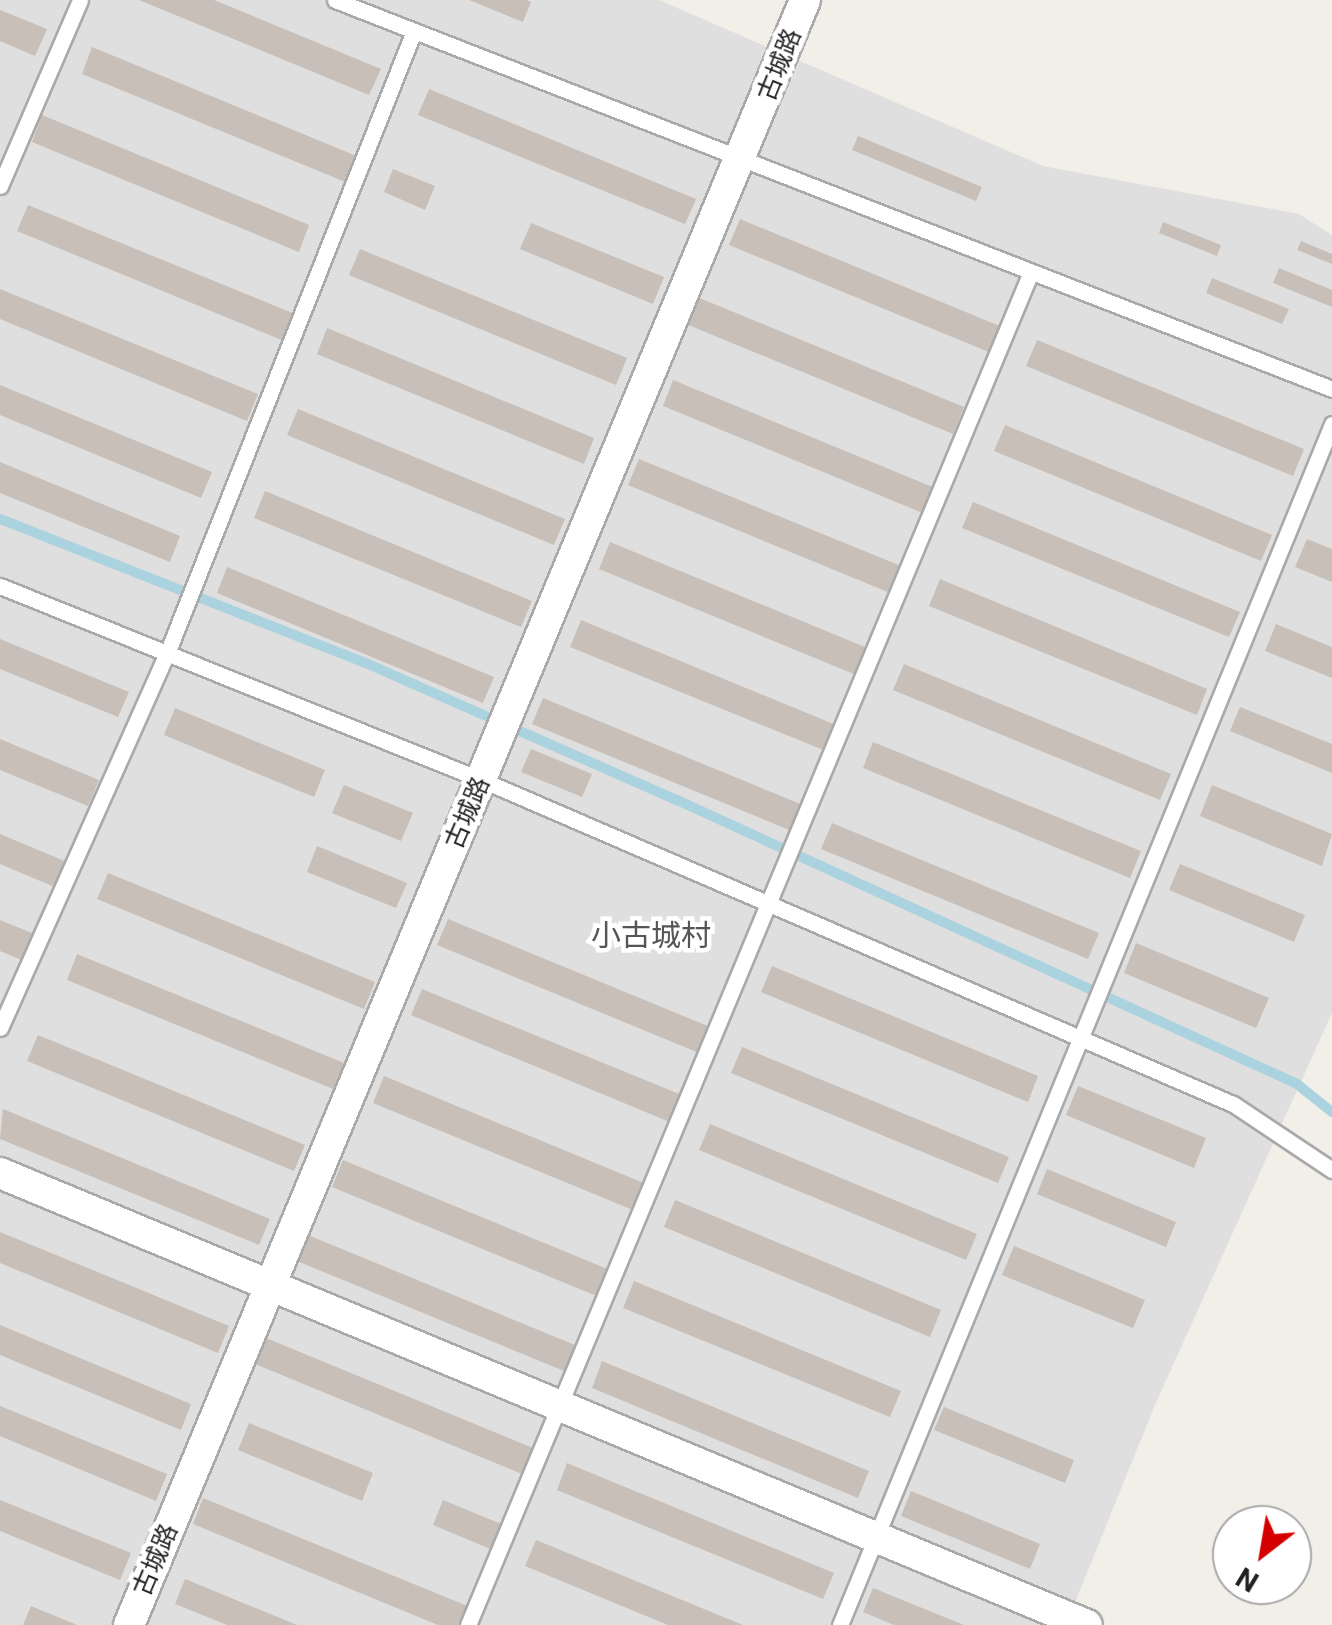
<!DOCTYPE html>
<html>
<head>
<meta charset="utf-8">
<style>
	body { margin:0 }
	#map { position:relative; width:1332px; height:1625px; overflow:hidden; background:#f2efe9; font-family:Roboto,"Noto Sans SC",sans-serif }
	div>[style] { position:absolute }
	.residential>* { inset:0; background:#e0dfdf }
	.stream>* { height:10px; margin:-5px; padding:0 5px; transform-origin:5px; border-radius:5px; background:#aad3df }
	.building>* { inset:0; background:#c7bfb8 }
	.roads { filter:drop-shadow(2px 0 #a9a9a9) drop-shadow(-2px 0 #a9a9a9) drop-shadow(0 2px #a9a9a9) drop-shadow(0 -2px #a9a9a9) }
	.lane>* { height:15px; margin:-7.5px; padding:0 7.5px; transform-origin:7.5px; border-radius:7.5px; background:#fff }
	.street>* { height:30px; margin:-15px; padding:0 15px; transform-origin:15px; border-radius:15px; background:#fff }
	span { translate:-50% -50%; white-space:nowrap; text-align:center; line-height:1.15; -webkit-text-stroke:9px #fff; paint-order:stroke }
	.street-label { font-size:25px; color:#222 }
	.quarter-label { font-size:30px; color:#555 }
	.north { position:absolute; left:1212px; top:1505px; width:100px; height:100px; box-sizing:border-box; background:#fff; border:2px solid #a7a7a7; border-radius:50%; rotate:211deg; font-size:28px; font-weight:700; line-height:40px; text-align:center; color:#222 }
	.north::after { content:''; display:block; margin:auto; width:35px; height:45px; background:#d40000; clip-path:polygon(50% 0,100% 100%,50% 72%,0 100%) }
</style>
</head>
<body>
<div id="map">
	<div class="residential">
		<i style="clip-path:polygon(0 0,659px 0,1043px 166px,1299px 214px,1332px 235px,1332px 1013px,1155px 1405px,1066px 1625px,0 1625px)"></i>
	</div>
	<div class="stream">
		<i style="left:0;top:519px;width:396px;rotate:21.5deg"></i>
		<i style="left:368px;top:664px;width:338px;rotate:23.8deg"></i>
		<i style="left:677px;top:800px;width:682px;rotate:24.61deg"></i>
		<i style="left:1297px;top:1084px;width:45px;rotate:38.7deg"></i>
	</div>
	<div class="building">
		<i style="clip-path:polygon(139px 0,214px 0,381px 69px,369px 95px)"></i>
		<i style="clip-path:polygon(469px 0,527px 0,531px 2px,523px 22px)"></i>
		<i style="clip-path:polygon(0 10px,47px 29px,35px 56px,0 41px)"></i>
		<i style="clip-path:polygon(92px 47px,359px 157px,348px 183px,82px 74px)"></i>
		<i style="clip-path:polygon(429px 89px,696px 199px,685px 224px,418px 115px)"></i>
		<i style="clip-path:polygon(42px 115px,309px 225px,299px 252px,32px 142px)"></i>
		<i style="clip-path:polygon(858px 136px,982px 187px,976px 201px,852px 150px)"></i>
		<i style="clip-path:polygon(393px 169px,435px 186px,425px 210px,384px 192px)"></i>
		<i style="clip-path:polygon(28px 205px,295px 314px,284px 341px,17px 231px)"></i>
		<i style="clip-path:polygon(740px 219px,1007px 329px,996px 355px,729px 245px)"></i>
		<i style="clip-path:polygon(1163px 222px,1221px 245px,1217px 256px,1159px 233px)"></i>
		<i style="clip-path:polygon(531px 223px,664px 277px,653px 304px,520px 249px)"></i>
		<i style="clip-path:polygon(1301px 241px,1332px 254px,1332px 264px,1297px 250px)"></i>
		<i style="clip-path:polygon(360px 249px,627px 358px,616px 385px,349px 275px)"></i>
		<i style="clip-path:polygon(1279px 268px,1332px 290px,1332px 307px,1273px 283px)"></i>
		<i style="clip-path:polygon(1212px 278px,1289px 309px,1282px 324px,1206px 293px)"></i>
		<i style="clip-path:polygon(0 289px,258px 394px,247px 421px,0 319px)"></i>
		<i style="clip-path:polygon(697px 297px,964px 407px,953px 434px,686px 324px)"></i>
		<i style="clip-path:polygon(327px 328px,594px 438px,584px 464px,317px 354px)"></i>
		<i style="clip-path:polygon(1037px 340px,1304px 449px,1293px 476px,1026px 366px)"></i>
		<i style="clip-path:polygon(673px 380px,940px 490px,930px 516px,663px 406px)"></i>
		<i style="clip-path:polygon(0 385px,212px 472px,201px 498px,0 415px)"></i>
		<i style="clip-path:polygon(298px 409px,565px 519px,554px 545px,287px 435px)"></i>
		<i style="clip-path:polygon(1005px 425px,1272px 535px,1261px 561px,994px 451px)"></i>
		<i style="clip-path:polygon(639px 459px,906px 568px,895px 595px,628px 485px)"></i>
		<i style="clip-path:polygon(0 462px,180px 536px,170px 562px,0 493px)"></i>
		<i style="clip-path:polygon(265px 491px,532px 601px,521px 627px,254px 518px)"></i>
		<i style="clip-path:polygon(973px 502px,1240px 612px,1229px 637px,962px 528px)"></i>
		<i style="clip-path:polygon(1307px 539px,1332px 549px,1332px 582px,1295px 567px)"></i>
		<i style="clip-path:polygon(610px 542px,877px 652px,866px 679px,599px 569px)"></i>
		<i style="clip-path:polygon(227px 567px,494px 677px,483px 703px,217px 593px)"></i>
		<i style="clip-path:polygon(940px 579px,1207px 689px,1197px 715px,929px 606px)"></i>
		<i style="clip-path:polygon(581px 620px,848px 730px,838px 756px,570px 647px)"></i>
		<i style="clip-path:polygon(1276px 624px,1332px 647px,1332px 678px,1265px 651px)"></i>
		<i style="clip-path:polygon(0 639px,129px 692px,118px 717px,0 669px)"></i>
		<i style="clip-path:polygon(904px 664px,1171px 774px,1160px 800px,893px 690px)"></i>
		<i style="clip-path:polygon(543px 698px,810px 808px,799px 834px,532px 724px)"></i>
		<i style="clip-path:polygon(1240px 707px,1332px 744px,1332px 773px,1230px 731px)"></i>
		<i style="clip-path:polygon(175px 708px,325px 770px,314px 797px,164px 735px)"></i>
		<i style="clip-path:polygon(0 739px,99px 780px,88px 806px,0 770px)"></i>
		<i style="clip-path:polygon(873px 742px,1141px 851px,1130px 878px,863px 768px)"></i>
		<i style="clip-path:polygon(531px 749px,592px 774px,582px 797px,521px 772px)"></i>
		<i style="clip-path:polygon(344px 785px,413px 813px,401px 841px,332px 813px)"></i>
		<i style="clip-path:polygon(1212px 785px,1332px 834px,1322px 866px,1200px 816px)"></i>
		<i style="clip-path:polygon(832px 823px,1099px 933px,1088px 959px,821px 849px)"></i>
		<i style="clip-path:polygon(0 834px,67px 862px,57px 888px,0 864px)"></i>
		<i style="clip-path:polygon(317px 846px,407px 883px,396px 908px,307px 872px)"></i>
		<i style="clip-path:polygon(1180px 864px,1305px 915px,1294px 942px,1169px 890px)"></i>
		<i style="clip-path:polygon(108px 873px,375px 982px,364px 1009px,97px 899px)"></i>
		<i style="clip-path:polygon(448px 919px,715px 1029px,704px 1055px,437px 945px)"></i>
		<i style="clip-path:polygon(0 920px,37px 935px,26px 962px,0 951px)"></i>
		<i style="clip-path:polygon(1136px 943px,1269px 998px,1256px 1028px,1124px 973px)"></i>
		<i style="clip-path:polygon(77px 954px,344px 1063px,333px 1089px,67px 980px)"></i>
		<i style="clip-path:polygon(772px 966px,1038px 1076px,1028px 1102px,761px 992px)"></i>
		<i style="clip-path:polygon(422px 989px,689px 1098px,677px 1125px,411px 1015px)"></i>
		<i style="clip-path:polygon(38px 1035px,305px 1145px,294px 1171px,27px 1061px)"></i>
		<i style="clip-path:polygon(742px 1047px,1009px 1157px,998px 1183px,731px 1073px)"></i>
		<i style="clip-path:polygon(384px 1076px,651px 1186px,640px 1213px,373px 1103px)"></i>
		<i style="clip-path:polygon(1078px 1086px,1206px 1138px,1194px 1168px,1066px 1115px)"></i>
		<i style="clip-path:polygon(3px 1109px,270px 1219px,259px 1245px,0 1139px)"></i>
		<i style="clip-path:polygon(710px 1124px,977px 1234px,966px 1260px,699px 1150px)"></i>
		<i style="clip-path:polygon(343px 1160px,610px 1270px,599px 1297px,332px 1187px)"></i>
		<i style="clip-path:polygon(1047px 1169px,1176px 1222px,1166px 1247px,1037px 1194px)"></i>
		<i style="clip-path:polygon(675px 1200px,941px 1310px,930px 1337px,664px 1227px)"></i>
		<i style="clip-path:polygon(0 1232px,229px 1326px,218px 1353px,0 1263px)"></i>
		<i style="clip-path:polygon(308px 1235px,575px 1345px,564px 1371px,297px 1261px)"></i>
		<i style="clip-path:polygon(1014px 1246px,1145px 1300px,1133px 1328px,1002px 1275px)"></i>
		<i style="clip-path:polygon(634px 1281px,901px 1391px,890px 1417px,623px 1308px)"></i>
		<i style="clip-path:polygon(0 1325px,191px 1404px,181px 1430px,0 1355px)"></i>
		<i style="clip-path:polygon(266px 1338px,533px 1448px,522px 1474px,255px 1364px)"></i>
		<i style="clip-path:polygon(602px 1361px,869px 1471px,858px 1498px,592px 1388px)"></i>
		<i style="clip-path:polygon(0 1406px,167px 1474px,156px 1501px,0 1436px)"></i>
		<i style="clip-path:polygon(944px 1407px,1074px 1460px,1065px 1483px,934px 1430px)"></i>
		<i style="clip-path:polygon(249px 1423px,373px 1473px,362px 1501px,238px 1450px)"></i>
		<i style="clip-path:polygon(567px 1463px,834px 1573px,823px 1599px,557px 1490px)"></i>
		<i style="clip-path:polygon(911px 1491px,1040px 1544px,1030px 1569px,901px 1516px)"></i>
		<i style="clip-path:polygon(203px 1498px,470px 1607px,463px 1625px,438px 1625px,193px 1524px)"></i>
		<i style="clip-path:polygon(0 1500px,131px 1553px,120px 1580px,0 1531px)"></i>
		<i style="clip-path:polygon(443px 1500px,511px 1528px,500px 1553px,433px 1525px)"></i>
		<i style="clip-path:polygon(536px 1540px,743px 1625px,668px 1625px,525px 1566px)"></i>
		<i style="clip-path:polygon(185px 1579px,297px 1625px,227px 1625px,175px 1604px)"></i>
		<i style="clip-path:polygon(873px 1588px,964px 1625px,894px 1625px,863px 1612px)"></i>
		<i style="clip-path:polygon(31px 1606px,77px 1625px,23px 1625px)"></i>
	</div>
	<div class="roads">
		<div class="lane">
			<i style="left:335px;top:0;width:1070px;rotate:21.31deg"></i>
			<i style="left:0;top:186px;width:202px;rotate:-66.7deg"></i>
			<i style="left:0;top:586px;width:520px;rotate:21.92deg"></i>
			<i style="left:482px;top:780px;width:818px;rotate:23.34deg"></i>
			<i style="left:1233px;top:1104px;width:119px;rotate:33.7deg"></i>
			<i style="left:0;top:1028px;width:407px;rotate:-66deg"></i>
			<i style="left:166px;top:656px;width:672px;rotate:-68.36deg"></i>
			<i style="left:468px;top:1625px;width:1465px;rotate:-67.41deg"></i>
			<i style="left:840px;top:1625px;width:1298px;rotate:-67.72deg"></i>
		</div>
		<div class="street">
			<i style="left:0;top:1173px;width:1177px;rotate:22.58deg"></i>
			<i style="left:129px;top:1625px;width:1760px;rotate:-67.41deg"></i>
		</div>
	</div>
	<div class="street-label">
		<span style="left:780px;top:65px;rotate:-68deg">古城路</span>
		<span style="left:468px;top:813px;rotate:-67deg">古城路</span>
		<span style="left:156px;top:1560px;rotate:-67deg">古城路</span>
	</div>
	<div class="quarter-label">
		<span style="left:651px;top:936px">小古城村</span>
	</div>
	<div class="north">N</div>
</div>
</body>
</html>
